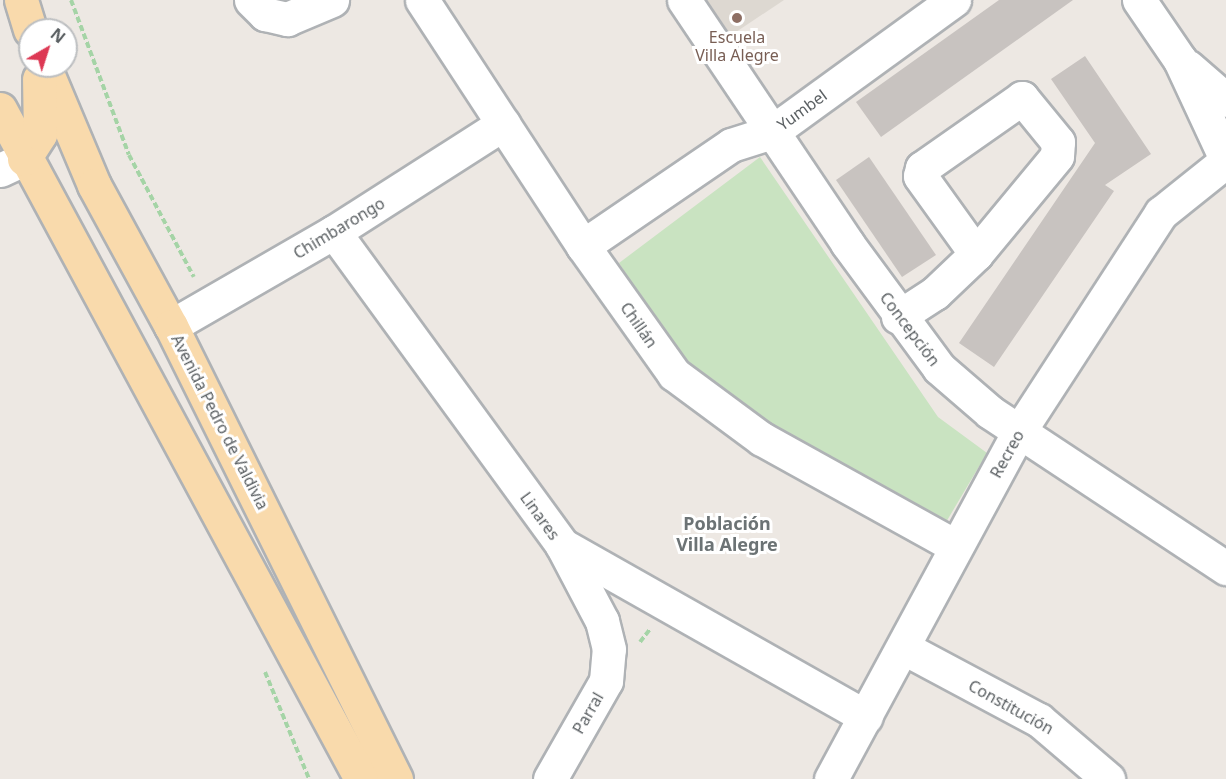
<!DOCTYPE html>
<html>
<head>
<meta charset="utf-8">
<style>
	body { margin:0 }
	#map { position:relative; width:1226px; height:779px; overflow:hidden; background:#ede8e3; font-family:"Noto Sans",sans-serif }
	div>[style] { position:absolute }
	.education>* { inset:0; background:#ddd8d1 }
	.green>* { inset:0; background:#c9e3c1 }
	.building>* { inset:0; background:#c8c3c0 }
	.path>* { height:4px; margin-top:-2px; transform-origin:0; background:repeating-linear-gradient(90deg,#a5d4a6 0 6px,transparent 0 9px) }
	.roads { filter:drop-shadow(2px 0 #afb2b5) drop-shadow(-2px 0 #afb2b5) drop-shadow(0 2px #afb2b5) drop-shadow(0 -2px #afb2b5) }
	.minor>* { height:33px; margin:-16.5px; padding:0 16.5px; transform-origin:16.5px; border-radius:16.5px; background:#fff }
	.major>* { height:33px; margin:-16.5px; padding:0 16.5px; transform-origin:16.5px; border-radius:16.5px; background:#f9daac }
	.dots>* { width:16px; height:16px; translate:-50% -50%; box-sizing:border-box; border:3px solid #fff; border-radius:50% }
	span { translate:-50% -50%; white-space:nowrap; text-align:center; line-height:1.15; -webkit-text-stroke:6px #fff; paint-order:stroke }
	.education-label { font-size:16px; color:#785e54 }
	.street-label { font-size:16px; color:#5b6063 }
	.neighbourhood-label { font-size:18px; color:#6c7375; font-weight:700 }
	.north { position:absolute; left:18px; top:18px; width:60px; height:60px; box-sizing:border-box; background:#fff; border:2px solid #bdbfc1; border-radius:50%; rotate:39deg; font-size:16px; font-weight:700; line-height:24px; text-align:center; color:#5b6063 }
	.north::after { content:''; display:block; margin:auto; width:21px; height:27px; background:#dd3954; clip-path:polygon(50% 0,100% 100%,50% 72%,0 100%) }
</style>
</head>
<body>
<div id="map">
	<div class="education">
		<i style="clip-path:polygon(706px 0,784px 0,730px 36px)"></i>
	</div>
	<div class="green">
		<i style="clip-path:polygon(760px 157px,938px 417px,987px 453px,939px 534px,705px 396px,619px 263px)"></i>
	</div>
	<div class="building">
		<i style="clip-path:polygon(999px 0,1073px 0,881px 137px,856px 102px)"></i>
		<i style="clip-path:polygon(1085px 56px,1151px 154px,1105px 185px,1114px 191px,994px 367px,959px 343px,1095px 143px,1051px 79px)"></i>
		<i style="clip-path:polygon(869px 157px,936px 255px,902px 277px,836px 180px)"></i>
	</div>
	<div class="path">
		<i style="left:71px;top:0;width:165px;rotate:69.5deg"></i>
		<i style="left:129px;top:155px;width:138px;rotate:62deg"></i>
		<i style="left:640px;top:642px;width:16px;rotate:-52deg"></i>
		<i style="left:265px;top:672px;width:116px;rotate:67.6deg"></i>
	</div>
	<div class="roads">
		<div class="minor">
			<i style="left:251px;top:0;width:20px;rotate:45deg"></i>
			<i style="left:265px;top:14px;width:23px;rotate:13deg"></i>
			<i style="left:287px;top:19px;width:49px;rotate:-22.9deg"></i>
			<i style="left:422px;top:0;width:294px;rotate:56.8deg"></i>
			<i style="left:583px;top:246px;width:157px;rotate:54.6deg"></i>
			<i style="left:674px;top:374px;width:109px;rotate:36.5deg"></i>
			<i style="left:762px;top:439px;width:221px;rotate:29deg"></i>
			<i style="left:684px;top:0;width:293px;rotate:56.1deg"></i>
			<i style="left:847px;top:243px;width:155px;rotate:53.6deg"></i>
			<i style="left:939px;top:368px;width:67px;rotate:40.8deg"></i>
			<i style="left:990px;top:412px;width:283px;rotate:33.5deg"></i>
			<i style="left:1139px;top:0;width:73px;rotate:55.7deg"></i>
			<i style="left:1180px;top:60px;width:109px;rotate:65.1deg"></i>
			<i style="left:1188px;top:67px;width:50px;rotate:41deg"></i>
			<i style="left:0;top:170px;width:26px;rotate:-25deg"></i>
			<i style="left:334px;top:232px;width:387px;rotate:53.9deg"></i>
			<i style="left:562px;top:545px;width:349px;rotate:29.5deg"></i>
			<i style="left:583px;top:246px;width:179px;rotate:-34.3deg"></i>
			<i style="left:731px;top:145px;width:43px;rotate:-17.6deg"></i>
			<i style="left:772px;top:132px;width:225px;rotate:-36deg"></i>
			<i style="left:898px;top:317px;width:44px;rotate:-33deg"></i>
			<i style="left:935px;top:293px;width:57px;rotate:-43.6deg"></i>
			<i style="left:976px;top:254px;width:127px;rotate:-50.4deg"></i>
			<i style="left:1057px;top:156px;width:14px;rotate:-86deg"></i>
			<i style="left:1058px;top:142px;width:57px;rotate:-129.3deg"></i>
			<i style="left:1022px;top:98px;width:122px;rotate:145deg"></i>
			<i style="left:922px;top:168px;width:8px;rotate:104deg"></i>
			<i style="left:920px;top:176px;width:96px;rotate:54.3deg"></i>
			<i style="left:171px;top:326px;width:188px;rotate:-30deg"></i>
			<i style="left:334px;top:232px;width:201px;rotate:-32.6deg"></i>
			<i style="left:904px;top:648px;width:153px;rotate:28.1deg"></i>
			<i style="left:1039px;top:720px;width:91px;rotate:40.5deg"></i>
			<i style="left:550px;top:779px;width:113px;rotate:-60.3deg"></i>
			<i style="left:606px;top:681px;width:32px;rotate:-85deg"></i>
			<i style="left:609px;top:649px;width:29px;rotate:-104deg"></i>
			<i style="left:602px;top:621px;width:86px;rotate:-117.8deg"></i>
			<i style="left:831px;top:779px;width:397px;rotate:-61.6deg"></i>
			<i style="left:1020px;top:430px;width:259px;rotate:-57deg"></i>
			<i style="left:1161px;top:213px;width:83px;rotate:-38.7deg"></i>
		</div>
		<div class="major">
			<i style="left:21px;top:0;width:31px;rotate:73deg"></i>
			<i style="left:44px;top:66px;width:129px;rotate:67.2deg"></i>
			<i style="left:94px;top:185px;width:161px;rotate:61.4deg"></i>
			<i style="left:171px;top:326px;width:506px;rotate:63.59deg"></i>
			<i style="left:0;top:109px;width:761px;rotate:61.68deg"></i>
			<i style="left:24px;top:159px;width:30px;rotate:-57deg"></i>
			<i style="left:40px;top:134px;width:55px;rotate:-91deg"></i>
		</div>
	</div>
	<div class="dots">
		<i style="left:737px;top:18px;background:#8d6e63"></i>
	</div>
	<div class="education-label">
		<span style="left:737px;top:46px">Escuela<br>Villa Alegre</span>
	</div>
	<div class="street-label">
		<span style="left:802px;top:110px;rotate:-36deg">Yumbel</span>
		<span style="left:339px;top:228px;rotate:-31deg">Chimbarongo</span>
		<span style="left:639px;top:325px;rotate:55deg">Chillán</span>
		<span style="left:910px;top:329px;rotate:53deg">Concepción</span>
		<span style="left:220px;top:422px;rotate:63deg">Avenida Pedro de Valdivia</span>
		<span style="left:1007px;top:454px;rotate:-61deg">Recreo</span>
		<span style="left:540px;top:516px;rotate:54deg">Linares</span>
		<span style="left:1011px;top:707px;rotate:29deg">Constitución</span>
		<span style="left:588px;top:713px;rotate:-60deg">Parral</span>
	</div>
	<div class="neighbourhood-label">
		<span style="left:727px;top:534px">Población<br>Villa Alegre</span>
	</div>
	<div class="north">N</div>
</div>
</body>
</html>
